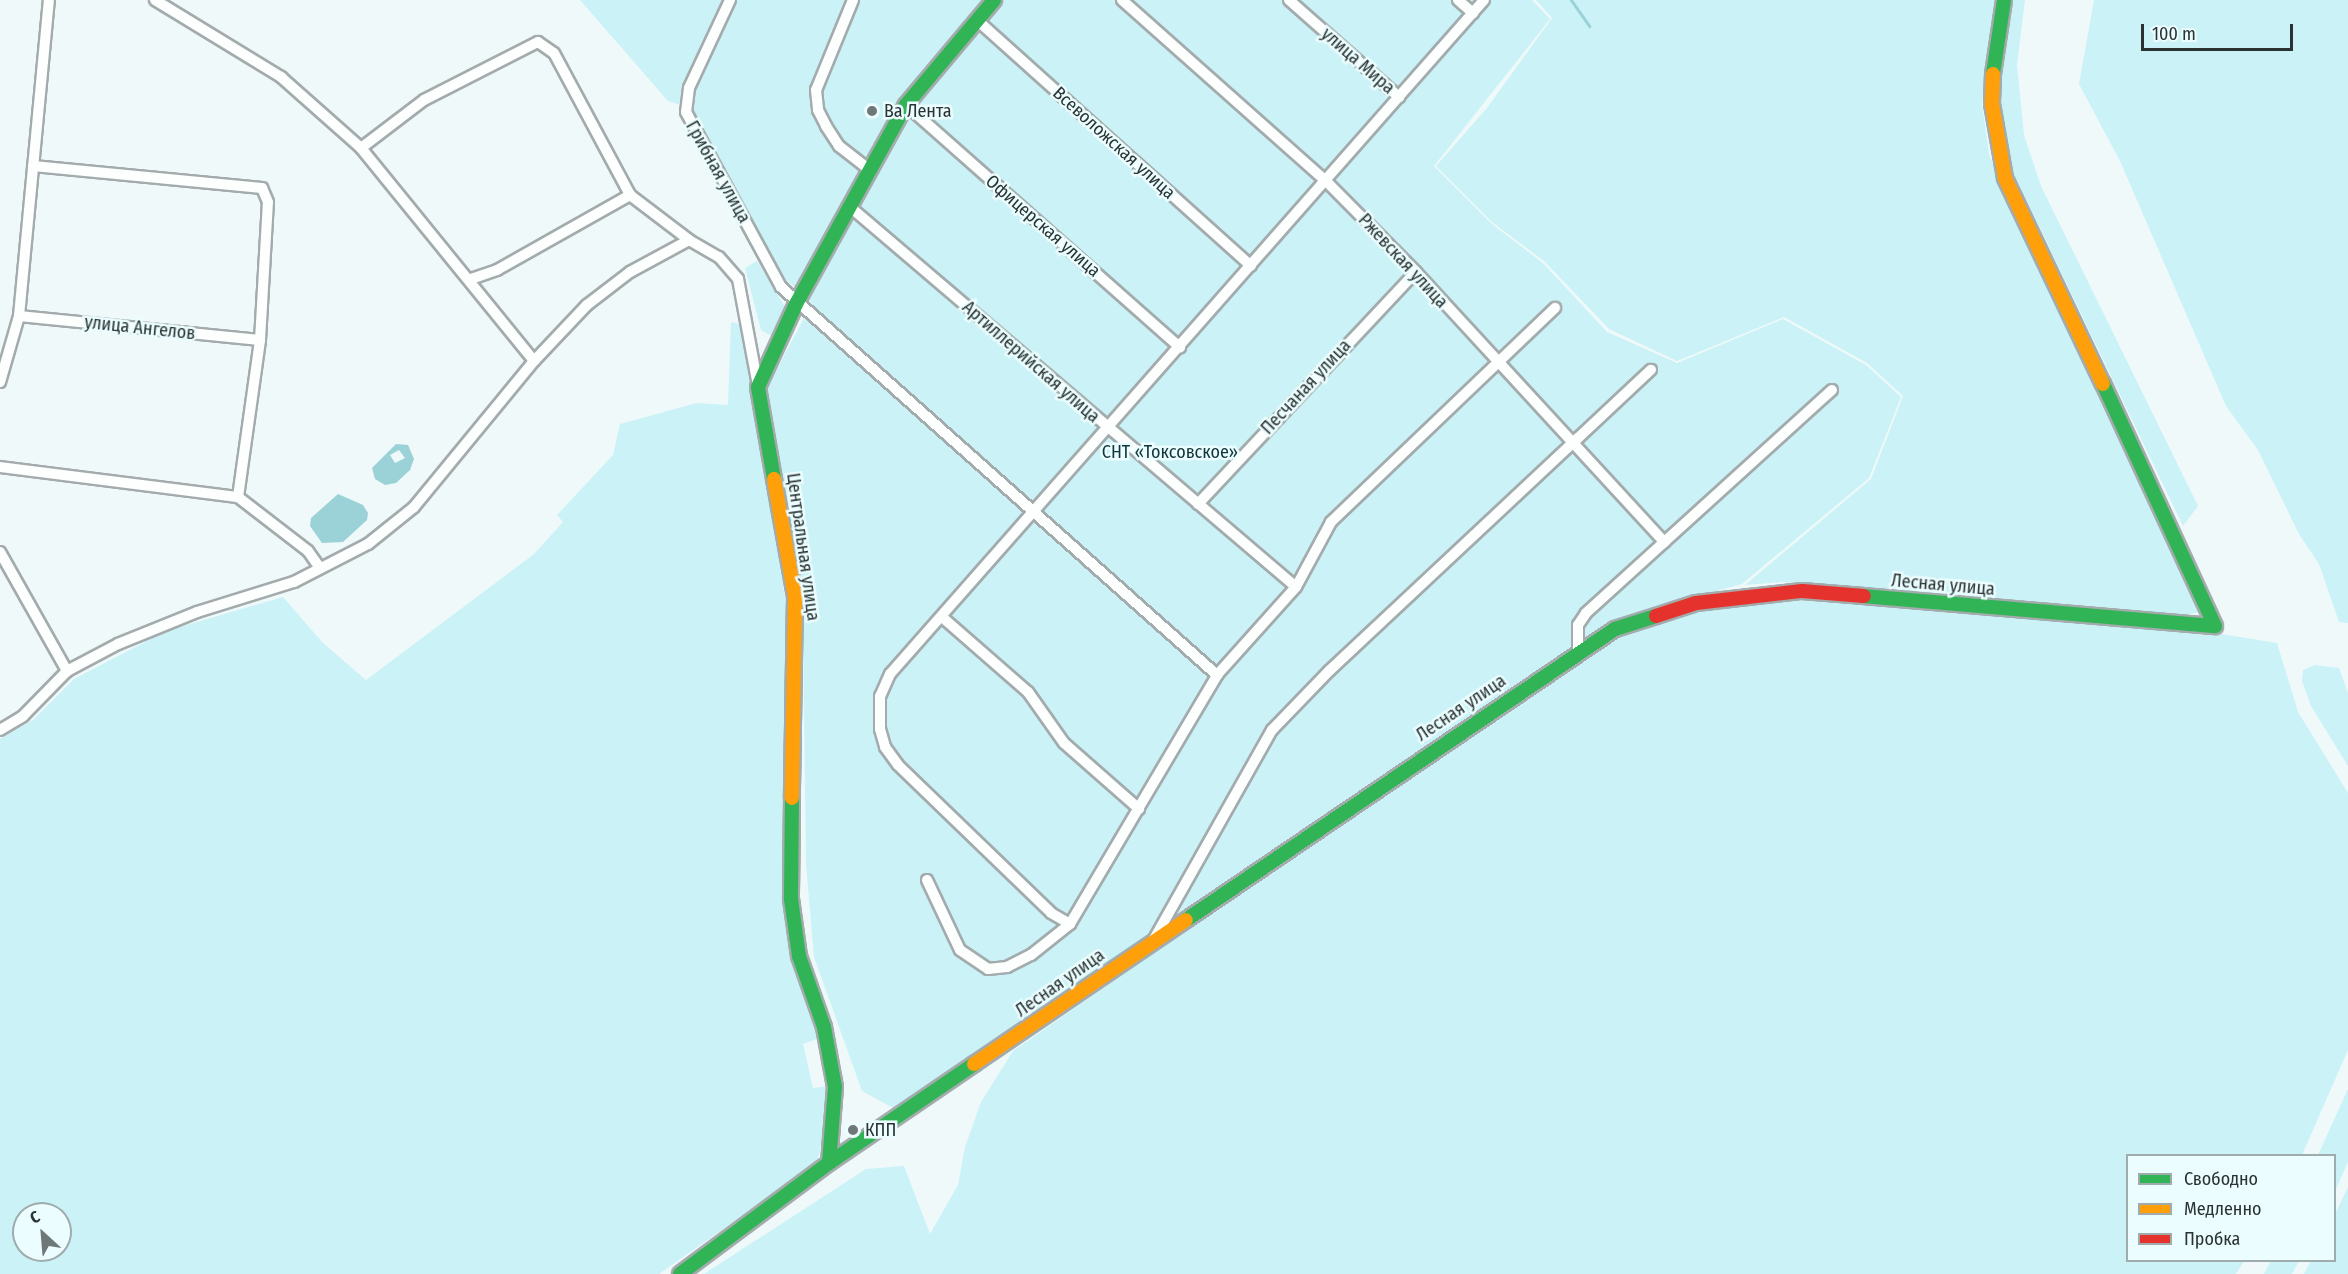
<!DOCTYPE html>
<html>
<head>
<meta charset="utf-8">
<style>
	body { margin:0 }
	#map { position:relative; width:2348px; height:1274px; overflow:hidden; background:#eff9fa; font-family:"Fira Sans Condensed",sans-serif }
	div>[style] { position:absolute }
	.green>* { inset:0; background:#caf2f7 }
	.water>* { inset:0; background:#9ad2d8 }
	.stream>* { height:3px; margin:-1.5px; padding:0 1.5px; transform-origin:1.5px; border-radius:1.5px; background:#9ad2d8 }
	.roads { filter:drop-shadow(2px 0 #a3abac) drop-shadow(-2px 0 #a3abac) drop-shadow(0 2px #a3abac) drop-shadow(0 -2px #a3abac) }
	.street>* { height:10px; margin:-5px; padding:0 5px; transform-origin:5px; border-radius:5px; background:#fdfefe }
	.fast>* { height:14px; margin:-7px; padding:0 7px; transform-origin:7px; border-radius:7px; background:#30b455 }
	.slow>* { height:14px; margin:-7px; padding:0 7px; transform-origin:7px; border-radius:7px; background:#ff9f0a }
	.jam>* { height:14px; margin:-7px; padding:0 7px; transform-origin:7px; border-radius:7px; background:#e5322d }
	.dots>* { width:16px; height:16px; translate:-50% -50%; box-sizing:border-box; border:3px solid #ebfdfe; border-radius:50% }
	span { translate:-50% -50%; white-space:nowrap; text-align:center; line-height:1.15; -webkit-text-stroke:5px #ebfdfe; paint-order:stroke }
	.street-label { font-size:18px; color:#2a3233 }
	.poi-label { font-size:18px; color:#2a3233 }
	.left { translate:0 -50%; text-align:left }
	.park-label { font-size:18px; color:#10363a }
	.legend { position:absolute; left:2126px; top:1154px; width:210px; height:108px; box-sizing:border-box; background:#ebfdfe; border:2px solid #9eacad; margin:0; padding:8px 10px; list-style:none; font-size:18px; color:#2a3233 }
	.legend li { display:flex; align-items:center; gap:12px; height:30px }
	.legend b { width:30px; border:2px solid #9eacad }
	.north { position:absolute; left:12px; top:1202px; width:60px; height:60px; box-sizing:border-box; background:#ebfdfe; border:2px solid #9eacad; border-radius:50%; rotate:334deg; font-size:16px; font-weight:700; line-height:24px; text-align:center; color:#2a3233 }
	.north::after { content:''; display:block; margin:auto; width:21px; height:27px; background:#6f7879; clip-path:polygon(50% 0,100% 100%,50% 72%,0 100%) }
	.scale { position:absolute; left:2141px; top:24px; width:152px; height:27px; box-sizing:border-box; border:3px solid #2a3233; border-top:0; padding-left:8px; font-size:18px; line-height:21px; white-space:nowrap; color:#2a3233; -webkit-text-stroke:4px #ebfdfe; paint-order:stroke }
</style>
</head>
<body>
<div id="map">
	<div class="green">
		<i style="clip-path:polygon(580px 0,1532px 0,1550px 19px,1434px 166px,1493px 225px,1543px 263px,1607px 332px,1677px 363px,1783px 319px,1866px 365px,1901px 397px,1869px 478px,1742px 584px,1673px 603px,1574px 648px,895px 1109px,862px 1091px,814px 957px,806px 864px,803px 623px,766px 405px,768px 386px,812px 303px,785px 279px,692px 108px,668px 101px)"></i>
		<i style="clip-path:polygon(1536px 0,1996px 0,1982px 104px,1989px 154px,2017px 223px,2199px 593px,2200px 612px,2178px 617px,1784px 582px,1745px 585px,1871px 479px,1903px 396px,1867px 363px,1784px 317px,1677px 361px,1609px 329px,1544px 261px,1493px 223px,1436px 166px,1487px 108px,1552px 18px)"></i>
		<i style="clip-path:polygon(2013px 0,2025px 0,2017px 65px,2024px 135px,2041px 186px,2198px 506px,2183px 526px,2013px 172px,2001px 128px,2002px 71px)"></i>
		<i style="clip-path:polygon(2094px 0,2348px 0,2348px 623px,2339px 622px,2319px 564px,2299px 534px,2258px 450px,2226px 406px,2120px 161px,2079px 84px)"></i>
		<i style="clip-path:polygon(757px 261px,789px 313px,775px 338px,761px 330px,745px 268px)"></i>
		<i style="clip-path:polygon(evenodd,731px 322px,740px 324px,789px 622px,784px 903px,791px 957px,813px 1016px,817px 1039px,803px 1044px,813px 1088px,830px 1086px,829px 1111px,817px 1163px,659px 1274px,0 1274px,0 739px,33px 720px,74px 679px,166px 631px,283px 597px,323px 643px,366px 680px,534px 554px,563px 522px,557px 515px,613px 455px,620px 424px,697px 403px,728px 405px,731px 322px,24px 1214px,60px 1214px,60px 1250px,24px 1250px,24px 1214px)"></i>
		<i style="clip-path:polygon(1802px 598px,2215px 633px,2277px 643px,2298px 712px,2348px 793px,2348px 1050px,2302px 1155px,2128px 1156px,2128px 1260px,2244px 1261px,2236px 1274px,704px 1274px,866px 1169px,904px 1166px,930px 1234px,958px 1185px,965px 1147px,981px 1102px,1013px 1051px,1581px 657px,1617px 637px,1698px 610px)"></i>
		<i style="clip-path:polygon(2315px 665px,2339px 668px,2348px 693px,2348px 766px,2311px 706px,2302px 681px,2303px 670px)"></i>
		<i style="clip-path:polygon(2348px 1089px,2348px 1162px,2335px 1191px,2334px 1156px,2318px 1155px)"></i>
		<i style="clip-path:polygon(2348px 1187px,2348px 1274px,2304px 1274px,2311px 1261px,2334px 1260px,2335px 1214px)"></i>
		<i style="clip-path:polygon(2271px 1261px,2271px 1260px,2299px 1261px,2292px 1274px,2264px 1274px)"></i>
	</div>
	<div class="water">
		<i style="clip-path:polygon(evenodd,396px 444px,408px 445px,414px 459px,410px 470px,396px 483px,385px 485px,375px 479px,372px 468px,396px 444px,399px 450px,405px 458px,395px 463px,390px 455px,399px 450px)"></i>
		<i style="clip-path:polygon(338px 494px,363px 505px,368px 513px,367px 520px,343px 542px,322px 543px,310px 526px,311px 518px)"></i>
	</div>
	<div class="stream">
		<i style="left:1571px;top:0;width:32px;rotate:55deg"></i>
	</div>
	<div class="roads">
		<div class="street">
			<i style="left:155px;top:0;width:148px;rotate:31.4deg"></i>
			<i style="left:281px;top:77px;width:107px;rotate:41.6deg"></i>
			<i style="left:361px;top:148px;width:274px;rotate:50.9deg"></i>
			<i style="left:730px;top:0;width:97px;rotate:115deg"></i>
			<i style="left:689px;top:88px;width:24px;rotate:97deg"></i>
			<i style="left:686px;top:112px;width:199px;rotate:61.5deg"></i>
			<i style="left:781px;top:287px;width:584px;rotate:41.67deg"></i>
			<i style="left:853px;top:0;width:97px;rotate:112.3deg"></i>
			<i style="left:816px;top:90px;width:20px;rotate:84deg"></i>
			<i style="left:818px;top:110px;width:18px;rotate:63deg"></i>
			<i style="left:826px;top:126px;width:24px;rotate:57deg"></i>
			<i style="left:839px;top:146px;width:37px;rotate:38deg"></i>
			<i style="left:1122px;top:0;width:273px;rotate:41.6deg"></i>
			<i style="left:1326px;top:181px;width:128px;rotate:45.3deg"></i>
			<i style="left:1416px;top:272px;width:367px;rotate:47.4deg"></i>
			<i style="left:1289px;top:0;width:147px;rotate:41.4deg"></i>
			<i style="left:1458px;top:0;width:20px;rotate:41deg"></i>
			<i style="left:1484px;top:0;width:898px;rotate:131.39deg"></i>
			<i style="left:890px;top:674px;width:24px;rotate:114deg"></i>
			<i style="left:880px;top:696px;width:33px;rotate:90deg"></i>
			<i style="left:880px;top:729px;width:19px;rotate:74deg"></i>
			<i style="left:885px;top:747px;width:22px;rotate:54deg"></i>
			<i style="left:898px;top:765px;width:213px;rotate:44deg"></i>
			<i style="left:1051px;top:913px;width:22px;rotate:30deg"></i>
			<i style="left:1070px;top:924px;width:289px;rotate:-59.4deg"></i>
			<i style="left:1217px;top:675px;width:118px;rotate:-48.1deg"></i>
			<i style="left:1296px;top:587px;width:74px;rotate:-61.7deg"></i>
			<i style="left:1331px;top:522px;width:310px;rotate:-43.7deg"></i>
			<i style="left:977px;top:20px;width:368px;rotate:41.9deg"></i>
			<i style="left:906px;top:105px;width:366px;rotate:41.5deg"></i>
			<i style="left:361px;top:148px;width:79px;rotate:-37.3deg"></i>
			<i style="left:424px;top:100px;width:128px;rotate:-27deg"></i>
			<i style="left:538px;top:42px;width:19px;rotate:35deg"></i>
			<i style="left:554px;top:53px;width:161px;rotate:61.8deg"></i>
			<i style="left:849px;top:206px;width:587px;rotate:40.44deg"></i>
			<i style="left:471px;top:279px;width:28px;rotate:-19deg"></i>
			<i style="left:497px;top:270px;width:153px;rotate:-29.4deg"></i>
			<i style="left:630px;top:195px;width:74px;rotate:37.3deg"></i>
			<i style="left:19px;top:316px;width:242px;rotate:5.7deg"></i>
			<i style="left:0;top:382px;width:69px;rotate:-73.9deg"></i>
			<i style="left:19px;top:316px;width:317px;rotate:-84.6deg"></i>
			<i style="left:0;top:467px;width:240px;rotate:7.2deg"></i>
			<i style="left:238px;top:497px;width:159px;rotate:-82deg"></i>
			<i style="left:260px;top:340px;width:138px;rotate:-86.7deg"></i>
			<i style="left:268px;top:202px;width:15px;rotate:-113deg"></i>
			<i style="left:262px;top:188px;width:230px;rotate:-174.5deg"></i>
			<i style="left:238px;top:497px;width:88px;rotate:37.6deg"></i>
			<i style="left:308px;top:551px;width:21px;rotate:55deg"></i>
			<i style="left:1198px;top:504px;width:318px;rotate:-46.8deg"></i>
			<i style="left:0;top:552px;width:137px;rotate:60.6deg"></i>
			<i style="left:942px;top:617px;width:114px;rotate:41.1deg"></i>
			<i style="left:1028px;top:692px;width:62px;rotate:54.8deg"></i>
			<i style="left:1064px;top:743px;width:100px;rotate:41.3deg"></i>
			<i style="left:1578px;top:650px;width:25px;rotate:-90deg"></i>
			<i style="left:1578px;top:625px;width:14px;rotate:-56deg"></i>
			<i style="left:1586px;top:613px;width:332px;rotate:-42.2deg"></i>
			<i style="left:0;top:730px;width:27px;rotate:-31deg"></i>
			<i style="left:23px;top:716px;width:63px;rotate:-45.6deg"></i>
			<i style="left:67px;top:671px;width:58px;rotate:-27.9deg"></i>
			<i style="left:118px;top:644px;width:85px;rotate:-22.1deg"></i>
			<i style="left:197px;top:612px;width:102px;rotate:-17.2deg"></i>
			<i style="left:294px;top:582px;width:83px;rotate:-27.2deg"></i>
			<i style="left:368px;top:544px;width:59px;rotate:-38.8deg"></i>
			<i style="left:414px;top:507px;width:189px;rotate:-50.6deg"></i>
			<i style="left:534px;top:361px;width:77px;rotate:-46.6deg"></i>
			<i style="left:587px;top:305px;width:54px;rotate:-37.5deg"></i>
			<i style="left:630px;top:272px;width:67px;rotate:-28.5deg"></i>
			<i style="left:689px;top:240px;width:34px;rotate:30deg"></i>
			<i style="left:719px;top:257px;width:29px;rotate:49deg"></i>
			<i style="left:738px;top:279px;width:109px;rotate:79.4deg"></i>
			<i style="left:927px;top:880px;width:77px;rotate:64.8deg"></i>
			<i style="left:960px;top:950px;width:34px;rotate:34deg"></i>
			<i style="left:988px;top:969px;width:19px;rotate:-6deg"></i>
			<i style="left:1007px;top:967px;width:27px;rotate:-27deg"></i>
			<i style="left:1031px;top:955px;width:50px;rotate:-38.5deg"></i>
			<i style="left:1153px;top:941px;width:242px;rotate:-60.6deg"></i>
			<i style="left:1272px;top:730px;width:82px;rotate:-46deg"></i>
			<i style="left:1329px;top:671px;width:441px;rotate:-43.1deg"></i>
		</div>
		<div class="fast">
			<i style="left:1993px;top:74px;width:75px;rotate:-81.5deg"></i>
			<i style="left:774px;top:479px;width:93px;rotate:-99.9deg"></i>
			<i style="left:758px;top:387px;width:91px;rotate:-65.4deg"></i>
			<i style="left:796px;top:304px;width:227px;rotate:-61.1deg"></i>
			<i style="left:906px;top:105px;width:137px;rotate:-50deg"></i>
			<i style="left:1864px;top:596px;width:352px;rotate:4.9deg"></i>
			<i style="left:2215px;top:626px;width:267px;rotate:-114.8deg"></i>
			<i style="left:792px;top:798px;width:101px;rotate:90.6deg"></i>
			<i style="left:791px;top:899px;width:58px;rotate:82deg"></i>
			<i style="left:799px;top:956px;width:75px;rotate:70.6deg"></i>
			<i style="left:824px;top:1027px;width:61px;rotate:79.6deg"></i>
			<i style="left:835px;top:1087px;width:76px;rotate:94.5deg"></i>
			<i style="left:1186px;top:920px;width:518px;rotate:-34.15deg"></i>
			<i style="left:1615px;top:629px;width:43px;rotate:-17.6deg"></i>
			<i style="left:680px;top:1274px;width:186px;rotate:-36.7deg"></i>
			<i style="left:829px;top:1163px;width:176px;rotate:-34.3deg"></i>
		</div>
		<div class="slow">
			<i style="left:1993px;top:74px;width:30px;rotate:92deg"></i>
			<i style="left:1992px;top:104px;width:75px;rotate:80deg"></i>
			<i style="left:2005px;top:178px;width:228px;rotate:64.6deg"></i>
			<i style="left:774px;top:479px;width:120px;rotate:79.9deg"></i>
			<i style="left:795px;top:597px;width:201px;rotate:90.9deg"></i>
			<i style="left:974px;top:1064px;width:256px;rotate:-34.2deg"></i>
		</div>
		<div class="jam">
			<i style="left:1656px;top:616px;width:42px;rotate:-18deg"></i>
			<i style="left:1696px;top:603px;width:107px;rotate:-6.5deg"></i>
			<i style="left:1802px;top:591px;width:62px;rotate:4.6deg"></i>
		</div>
	</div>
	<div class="dots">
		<i style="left:872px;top:111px;background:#6f7879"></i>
		<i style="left:853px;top:1130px;background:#6f7879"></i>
	</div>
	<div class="street-label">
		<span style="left:1358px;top:61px;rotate:41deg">улица Мира</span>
		<span style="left:1114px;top:143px;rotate:42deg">Всеволожская улица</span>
		<span style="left:718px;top:172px;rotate:61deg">Грибная улица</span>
		<span style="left:1043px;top:226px;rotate:41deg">Офицерская улица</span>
		<span style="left:1403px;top:261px;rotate:47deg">Ржевская улица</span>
		<span style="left:140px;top:328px;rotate:6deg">улица Ангелов</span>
		<span style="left:1031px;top:362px;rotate:41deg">Артиллерийская улица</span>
		<span style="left:1306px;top:387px;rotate:-47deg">Песчаная улица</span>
		<span style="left:803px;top:547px;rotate:82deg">Центральная улица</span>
		<span style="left:1943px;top:585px;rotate:5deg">Лесная улица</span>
		<span style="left:1461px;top:708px;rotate:-34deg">Лесная улица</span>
		<span style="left:1060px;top:983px;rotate:-35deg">Лесная улица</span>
	</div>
	<div class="poi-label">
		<span class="left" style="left:884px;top:111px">Ва Лента</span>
		<span class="left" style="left:865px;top:1130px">КПП</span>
	</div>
	<div class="park-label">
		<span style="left:1170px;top:452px">СНТ «Токсовское»</span>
	</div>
	<ul class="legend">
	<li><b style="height:8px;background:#30b455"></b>Свободно</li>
	<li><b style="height:8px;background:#ff9f0a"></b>Медленно</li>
	<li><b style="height:8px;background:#e5322d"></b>Пробка</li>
	</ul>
	<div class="north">С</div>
	<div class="scale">100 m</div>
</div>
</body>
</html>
